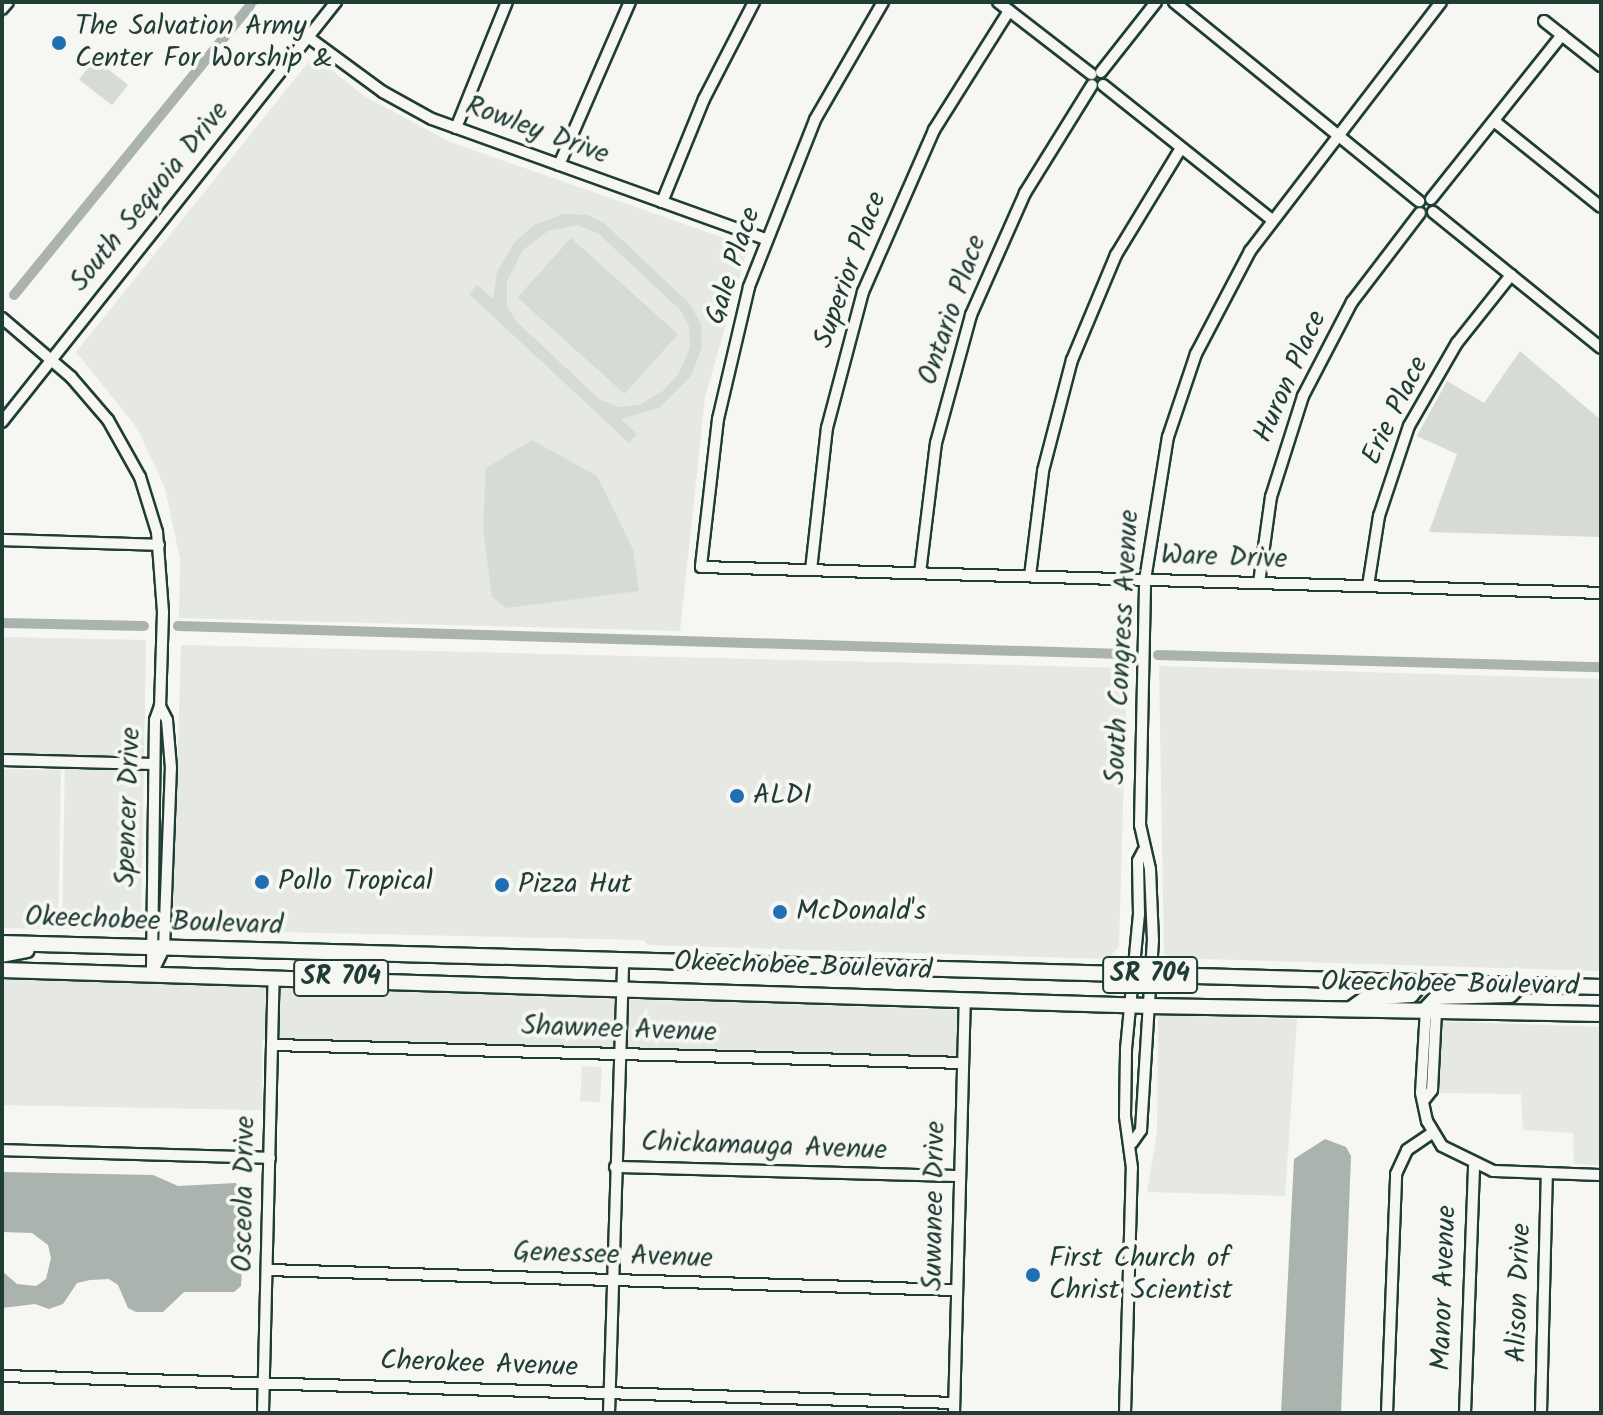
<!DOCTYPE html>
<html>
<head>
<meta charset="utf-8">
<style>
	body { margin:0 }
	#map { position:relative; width:1603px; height:1415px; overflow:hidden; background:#f6f6f2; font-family:Kalam,sans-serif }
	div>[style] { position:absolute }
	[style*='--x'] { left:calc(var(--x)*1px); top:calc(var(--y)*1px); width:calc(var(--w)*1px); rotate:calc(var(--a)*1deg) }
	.built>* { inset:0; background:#e6e8e4; transform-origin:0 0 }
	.green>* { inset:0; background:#d6dbd6; transform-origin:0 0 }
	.water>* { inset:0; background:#aab3ae }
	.canal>* { height:10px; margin:-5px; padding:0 5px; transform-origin:5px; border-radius:5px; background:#aab3ae }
	.roads { filter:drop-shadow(2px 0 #1f3d34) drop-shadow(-2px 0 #1f3d34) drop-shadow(0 2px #1f3d34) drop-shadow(0 -2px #1f3d34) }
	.minor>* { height:10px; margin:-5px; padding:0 5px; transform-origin:5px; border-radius:5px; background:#f6f6f2 }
	.major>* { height:14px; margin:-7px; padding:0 7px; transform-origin:7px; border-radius:7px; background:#f6f6f2 }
	.dots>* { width:22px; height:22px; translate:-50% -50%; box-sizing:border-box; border:4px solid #f6f6f2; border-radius:50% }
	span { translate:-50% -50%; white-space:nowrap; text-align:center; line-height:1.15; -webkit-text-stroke:8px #f6f6f2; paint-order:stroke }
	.shield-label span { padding:2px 6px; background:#f6f6f2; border:2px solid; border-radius:6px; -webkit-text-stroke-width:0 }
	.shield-label { font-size:26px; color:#1f3d34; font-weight:700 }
	.poi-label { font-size:28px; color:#1f3d34 }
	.left { translate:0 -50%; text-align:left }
	.street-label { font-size:28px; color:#1f3d34 }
	.frame { position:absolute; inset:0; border:4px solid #1f3d34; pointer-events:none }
</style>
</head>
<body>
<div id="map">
	<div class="built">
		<div style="clip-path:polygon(310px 60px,319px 60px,364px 96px,450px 142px,744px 245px,746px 254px,705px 397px,680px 631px,179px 618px,180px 559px,165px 488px,137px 428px,76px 352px)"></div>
		<div style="clip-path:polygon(2px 637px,146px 640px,141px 932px,62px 929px,65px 757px,2px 755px)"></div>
		<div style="clip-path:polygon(181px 645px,1127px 668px,1119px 946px,1108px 959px,648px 945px,643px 940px,183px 930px,173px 919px)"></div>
		<div style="clip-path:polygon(1159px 666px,1601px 679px,1601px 971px,1172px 958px,1164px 954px)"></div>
		<div style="left:2px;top:769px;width:59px;height:159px;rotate:1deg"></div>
		<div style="clip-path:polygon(2px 979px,959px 1010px,959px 1059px,262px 1040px,262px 1110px,2px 1105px)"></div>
		<div style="clip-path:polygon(1158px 1015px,1297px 1019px,1285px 1196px,1147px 1192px,1157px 1132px)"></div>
		<div style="clip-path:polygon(1438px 1021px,1601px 1027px,1601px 1165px,1574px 1164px,1573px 1133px,1523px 1130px,1521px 1094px,1436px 1093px)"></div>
		<div style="left:582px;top:1066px;width:20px;height:35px;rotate:3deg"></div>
	</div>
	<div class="green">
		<div style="left:95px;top:59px;width:42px;height:26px;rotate:38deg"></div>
		<div style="clip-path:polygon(evenodd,563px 214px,587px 215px,604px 223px,688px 302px,701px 323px,702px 347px,691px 376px,659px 408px,621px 419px,637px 434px,629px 443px,469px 294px,477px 285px,493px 299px,497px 272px,514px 243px,534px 225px,563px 214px,578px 225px,599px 234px,680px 310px,689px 326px,690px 348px,679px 373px,663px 391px,639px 405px,618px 407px,599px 399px,516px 321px,507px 306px,507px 281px,523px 250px,548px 231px,578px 225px)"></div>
		<div style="left:571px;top:238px;width:144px;height:80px;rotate:42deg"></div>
		<div style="clip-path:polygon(1520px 351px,1601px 420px,1601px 537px,1429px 532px,1457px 454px,1417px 436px,1447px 381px,1484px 403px)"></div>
		<div style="clip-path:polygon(532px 440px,597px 476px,633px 549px,639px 591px,506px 608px,492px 597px,483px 528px,486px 468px)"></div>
	</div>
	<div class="water">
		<div style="clip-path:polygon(1325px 1139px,1346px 1147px,1351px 1156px,1341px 1413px,1281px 1413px,1294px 1159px)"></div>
		<div style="clip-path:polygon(2px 1172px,153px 1175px,178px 1186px,236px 1183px,246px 1203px,241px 1286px,234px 1292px,184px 1292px,163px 1312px,136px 1312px,128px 1308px,118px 1285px,109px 1279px,90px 1280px,77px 1283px,63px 1304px,49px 1309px,35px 1304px,2px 1308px,2px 1271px,17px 1284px,36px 1286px,46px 1279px,51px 1258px,48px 1245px,32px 1233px,2px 1232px)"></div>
	</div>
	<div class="canal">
		<div style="--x:14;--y:295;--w:378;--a:-50.8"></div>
		<div style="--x:2;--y:623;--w:142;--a:1.2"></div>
		<div style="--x:178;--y:626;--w:945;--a:1.7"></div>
		<div style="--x:1158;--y:655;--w:443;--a:1.6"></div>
	</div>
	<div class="roads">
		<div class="minor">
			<div style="--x:883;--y:2;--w:136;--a:120"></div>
			<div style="--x:815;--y:120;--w:180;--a:111.6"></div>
			<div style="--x:749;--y:287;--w:136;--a:103.2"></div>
			<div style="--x:718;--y:419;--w:149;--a:96.6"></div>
			<div style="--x:701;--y:567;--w:900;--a:1.65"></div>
			<div style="--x:998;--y:2;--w:118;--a:37.7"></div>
			<div style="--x:1174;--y:2;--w:316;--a:39.1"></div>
			<div style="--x:2;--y:9;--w:9;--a:-49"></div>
			<div style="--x:1544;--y:21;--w:73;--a:38.3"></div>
			<div style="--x:308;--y:37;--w:93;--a:36.3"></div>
			<div style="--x:383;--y:92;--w:56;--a:28.9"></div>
			<div style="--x:432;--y:119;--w:355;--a:19.8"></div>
			<div style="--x:1101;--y:72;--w:89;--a:-51.8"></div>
			<div style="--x:1103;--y:85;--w:215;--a:38.6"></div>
			<div style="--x:1494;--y:121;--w:137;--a:38.8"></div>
			<div style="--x:456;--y:128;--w:136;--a:-68"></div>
			<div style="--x:559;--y:165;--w:178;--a:-66.5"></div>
			<div style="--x:1431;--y:199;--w:210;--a:-51.4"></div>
			<div style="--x:662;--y:202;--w:111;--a:-67.8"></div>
			<div style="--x:704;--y:99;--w:109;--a:-62.7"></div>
			<div style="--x:1433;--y:212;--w:216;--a:39"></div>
			<div style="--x:2;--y:318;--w:91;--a:40.5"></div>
			<div style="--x:71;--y:377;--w:57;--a:49.3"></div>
			<div style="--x:108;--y:420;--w:65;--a:60.7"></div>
			<div style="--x:140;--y:477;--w:58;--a:72.8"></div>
			<div style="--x:157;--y:532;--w:80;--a:85.7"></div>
			<div style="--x:163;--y:612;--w:94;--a:91.8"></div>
			<div style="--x:160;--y:706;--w:15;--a:110"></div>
			<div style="--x:155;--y:720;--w:253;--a:90.7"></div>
			<div style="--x:2;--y:422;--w:537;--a:-51.51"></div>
			<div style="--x:2;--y:540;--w:157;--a:1.8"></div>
			<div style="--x:811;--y:570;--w:143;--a:-83.6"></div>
			<div style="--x:827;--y:428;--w:141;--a:-75.2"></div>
			<div style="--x:863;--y:292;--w:177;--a:-66.3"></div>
			<div style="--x:934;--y:130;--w:141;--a:-57.8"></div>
			<div style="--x:920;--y:573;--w:131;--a:-83"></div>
			<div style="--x:936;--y:443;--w:133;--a:-74.7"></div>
			<div style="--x:971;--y:315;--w:133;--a:-66.1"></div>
			<div style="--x:1025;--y:193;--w:127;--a:-58.2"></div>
			<div style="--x:1030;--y:576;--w:106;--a:-82.9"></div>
			<div style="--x:1043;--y:471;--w:115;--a:-75.4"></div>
			<div style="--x:1072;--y:360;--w:114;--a:-67.3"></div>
			<div style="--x:1116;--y:255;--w:125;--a:-58.7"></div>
			<div style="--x:1259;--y:583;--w:87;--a:-82.1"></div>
			<div style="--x:1271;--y:497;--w:106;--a:-72.4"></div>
			<div style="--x:1303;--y:396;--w:106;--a:-62.5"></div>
			<div style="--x:1352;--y:302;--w:112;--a:-52.6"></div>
			<div style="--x:1368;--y:586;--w:71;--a:-81.1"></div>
			<div style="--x:1379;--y:516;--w:95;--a:-71.6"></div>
			<div style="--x:1409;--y:426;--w:96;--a:-60"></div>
			<div style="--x:1457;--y:343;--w:87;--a:-51.5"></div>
			<div style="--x:2;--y:760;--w:151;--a:1.5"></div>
			<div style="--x:153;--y:971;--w:25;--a:-64"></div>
			<div style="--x:164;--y:948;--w:180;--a:-87.8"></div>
			<div style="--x:171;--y:768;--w:48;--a:-94.8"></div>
			<div style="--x:167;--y:720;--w:16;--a:-117"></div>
			<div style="--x:1426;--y:1009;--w:84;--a:93.4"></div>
			<div style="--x:1421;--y:1093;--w:29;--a:78"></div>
			<div style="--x:1427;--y:1121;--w:29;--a:59"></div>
			<div style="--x:1442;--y:1146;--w:57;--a:26.1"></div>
			<div style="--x:1493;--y:1171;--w:108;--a:2.1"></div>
			<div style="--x:273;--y:1045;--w:690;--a:1.49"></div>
			<div style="--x:1425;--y:1099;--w:11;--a:-52"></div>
			<div style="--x:1432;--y:1090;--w:80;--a:-87.1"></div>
			<div style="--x:1132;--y:1143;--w:16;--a:-55"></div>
			<div style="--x:1141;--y:1130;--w:189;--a:-86.4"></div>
			<div style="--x:1153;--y:941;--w:72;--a:-92.4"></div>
			<div style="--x:1150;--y:869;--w:45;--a:-102.8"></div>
			<div style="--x:1140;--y:825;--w:245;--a:-88.8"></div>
			<div style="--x:1145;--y:580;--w:145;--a:-80.9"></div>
			<div style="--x:1168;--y:437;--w:88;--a:-71.4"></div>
			<div style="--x:1196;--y:354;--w:116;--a:-62.3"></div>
			<div style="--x:1250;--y:251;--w:314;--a:-52.5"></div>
			<div style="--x:2;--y:1150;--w:268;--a:1.7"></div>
			<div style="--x:615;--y:1167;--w:345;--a:1.5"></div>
			<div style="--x:267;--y:1270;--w:690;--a:1.66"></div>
			<div style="--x:2;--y:1376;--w:952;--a:1.62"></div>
			<div style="--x:263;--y:1413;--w:436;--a:-88.6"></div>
			<div style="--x:609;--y:1413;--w:454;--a:-88.2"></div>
			<div style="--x:954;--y:1413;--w:414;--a:-88.5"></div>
			<div style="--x:1125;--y:1413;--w:245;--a:-88.4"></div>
			<div style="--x:1132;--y:1168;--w:52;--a:-97.7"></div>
			<div style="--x:1125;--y:1116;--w:67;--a:-89.1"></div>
			<div style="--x:1126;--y:1049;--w:136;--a:-84.5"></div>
			<div style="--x:1139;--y:914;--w:53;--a:-91.1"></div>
			<div style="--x:1138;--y:861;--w:11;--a:-63"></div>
			<div style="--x:1387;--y:1413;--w:239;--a:-87.8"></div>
			<div style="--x:1396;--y:1174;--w:26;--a:-65"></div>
			<div style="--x:1407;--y:1150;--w:30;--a:-34"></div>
			<div style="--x:1465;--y:1413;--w:248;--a:-87.9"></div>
			<div style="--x:1541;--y:1413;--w:239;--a:-88.6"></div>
		</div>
		<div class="major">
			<div style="--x:2;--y:943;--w:1600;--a:1.58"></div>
			<div style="--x:2;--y:955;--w:25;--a:-11"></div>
			<div style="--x:2;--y:970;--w:1148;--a:1.8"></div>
			<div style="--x:1149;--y:1006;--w:452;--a:1"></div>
			<div style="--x:1351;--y:1009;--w:19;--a:-36"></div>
			<div style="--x:1366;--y:998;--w:45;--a:-3.8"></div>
			<div style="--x:1411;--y:995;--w:17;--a:-50"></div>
			<div style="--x:1426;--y:1009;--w:16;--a:-47"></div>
			<div style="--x:1437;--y:997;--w:73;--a:-1.6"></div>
			<div style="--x:1510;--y:995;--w:14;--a:-45"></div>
		</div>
	</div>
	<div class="dots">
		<div style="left:59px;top:43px;background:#1f6fb2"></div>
		<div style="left:737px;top:796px;background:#1f6fb2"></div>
		<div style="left:262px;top:882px;background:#1f6fb2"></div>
		<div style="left:502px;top:885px;background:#1f6fb2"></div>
		<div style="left:780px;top:912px;background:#1f6fb2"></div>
		<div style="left:1033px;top:1275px;background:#1f6fb2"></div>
	</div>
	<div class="shield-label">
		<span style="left:1150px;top:975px">SR 704</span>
		<span style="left:341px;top:978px">SR 704</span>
	</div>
	<div class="poi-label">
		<span class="left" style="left:75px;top:43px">The Salvation Army<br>Center For Worship &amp;</span>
		<span class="left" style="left:753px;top:796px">ALDI</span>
		<span class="left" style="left:278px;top:882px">Pollo Tropical</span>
		<span class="left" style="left:518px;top:885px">Pizza Hut</span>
		<span class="left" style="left:796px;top:912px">McDonald's</span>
		<span class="left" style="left:1049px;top:1275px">First Church of<br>Christ Scientist</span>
	</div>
	<div class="street-label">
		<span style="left:537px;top:131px;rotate:20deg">Rowley Drive</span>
		<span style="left:150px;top:197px;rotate:-51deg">South Sequoia Drive</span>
		<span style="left:734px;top:266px;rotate:-72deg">Gale Place</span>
		<span style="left:851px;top:270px;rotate:-70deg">Superior Place</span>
		<span style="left:953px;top:310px;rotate:-71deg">Ontario Place</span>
		<span style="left:1291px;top:377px;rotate:-66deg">Huron Place</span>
		<span style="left:1396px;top:411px;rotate:-64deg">Erie Place</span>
		<span style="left:1224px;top:558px;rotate:2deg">Ware Drive</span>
		<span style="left:1123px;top:647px;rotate:-87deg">South Congress Avenue</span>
		<span style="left:129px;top:807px;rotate:-88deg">Spencer Drive</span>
		<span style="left:154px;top:922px;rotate:2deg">Okeechobee Boulevard</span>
		<span style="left:803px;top:967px;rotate:2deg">Okeechobee Boulevard</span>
		<span style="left:1450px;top:985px;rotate:1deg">Okeechobee Boulevard</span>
		<span style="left:619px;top:1030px;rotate:2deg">Shawnee Avenue</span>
		<span style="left:764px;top:1147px;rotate:2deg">Chickamauga Avenue</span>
		<span style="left:245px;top:1194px;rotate:-89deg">Osceola Drive</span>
		<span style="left:935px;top:1206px;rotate:-89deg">Suwanee Drive</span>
		<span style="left:613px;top:1256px;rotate:2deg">Genessee Avenue</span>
		<span style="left:1445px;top:1288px;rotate:-88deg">Manor Avenue</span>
		<span style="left:1520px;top:1293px;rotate:-88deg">Alison Drive</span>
		<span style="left:479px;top:1365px;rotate:2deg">Cherokee Avenue</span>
	</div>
	<div class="frame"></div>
</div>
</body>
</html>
